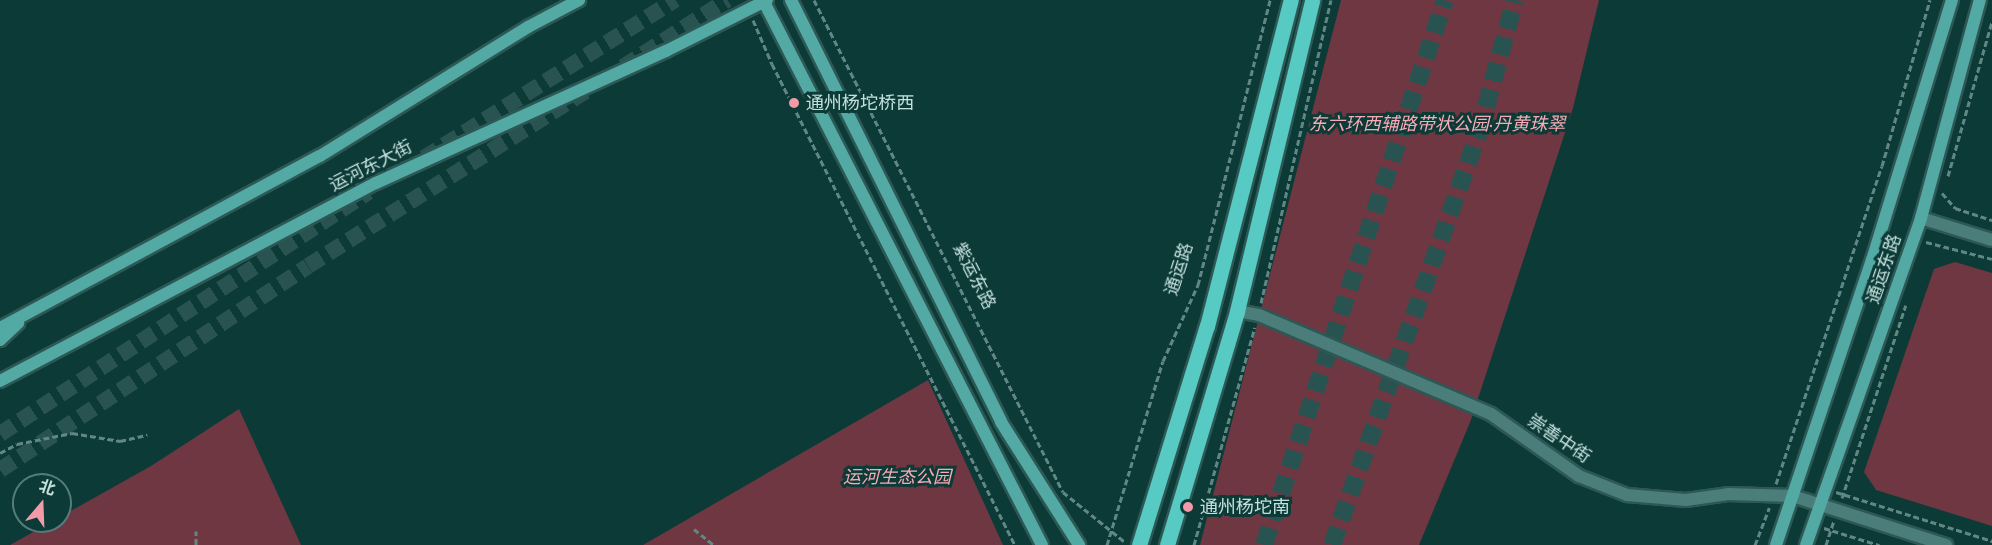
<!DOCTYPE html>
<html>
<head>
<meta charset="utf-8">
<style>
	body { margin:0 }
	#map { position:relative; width:1992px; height:545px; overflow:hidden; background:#0c3a37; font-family:"Crimson Pro","Noto Sans SC",serif }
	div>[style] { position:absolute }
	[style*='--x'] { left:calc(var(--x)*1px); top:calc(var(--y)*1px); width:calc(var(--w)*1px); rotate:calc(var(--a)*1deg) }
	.green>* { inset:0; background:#6e3741 }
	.trunk-tunnel>* { height:16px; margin-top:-8px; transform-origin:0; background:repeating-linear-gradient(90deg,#285350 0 16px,transparent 0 24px) }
	.motorway-tunnel>* { height:18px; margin-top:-9px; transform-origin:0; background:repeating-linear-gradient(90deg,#285350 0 18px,transparent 0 27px) }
	.path>* { height:3px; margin-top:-1.5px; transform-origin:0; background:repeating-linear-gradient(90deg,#618784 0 6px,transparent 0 9px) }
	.roads { filter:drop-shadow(2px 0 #2d5855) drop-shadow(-2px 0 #2d5855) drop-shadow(0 2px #2d5855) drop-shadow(0 -2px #2d5855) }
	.tertiary>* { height:12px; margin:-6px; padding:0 6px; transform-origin:6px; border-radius:6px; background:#4b7e7a }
	.secondary>* { height:12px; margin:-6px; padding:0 6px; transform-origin:6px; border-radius:6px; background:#53a9a3 }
	.primary>* { height:15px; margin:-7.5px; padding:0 7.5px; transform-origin:7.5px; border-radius:7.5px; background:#56cac3 }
	.dots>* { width:16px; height:16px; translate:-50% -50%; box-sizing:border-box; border:3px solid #0c3a37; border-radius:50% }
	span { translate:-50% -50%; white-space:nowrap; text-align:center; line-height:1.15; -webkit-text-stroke:6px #0c3a37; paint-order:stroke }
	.poi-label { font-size:18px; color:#c4e0dd }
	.left { translate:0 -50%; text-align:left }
	.park-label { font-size:18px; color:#f8abb6; font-style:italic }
	.street-label { font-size:18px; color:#c4e0dd }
	.north { position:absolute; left:12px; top:473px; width:60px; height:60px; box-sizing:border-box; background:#0c3a37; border:2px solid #567c79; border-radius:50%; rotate:19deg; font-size:16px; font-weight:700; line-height:24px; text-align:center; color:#c4e0dd }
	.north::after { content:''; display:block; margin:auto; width:21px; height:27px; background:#f39aa8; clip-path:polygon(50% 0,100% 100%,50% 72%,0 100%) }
</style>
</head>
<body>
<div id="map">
	<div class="green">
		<div style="clip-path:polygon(1341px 0,1599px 0,1573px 108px,1471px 420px,1419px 545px,1200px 545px)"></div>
		<div style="clip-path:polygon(1955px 262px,1992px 273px,1992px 526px,1876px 490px,1864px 472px,1934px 269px)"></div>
		<div style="clip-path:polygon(928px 380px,1003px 545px,643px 545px)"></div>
		<div style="clip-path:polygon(239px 409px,301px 545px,10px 545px,53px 521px,60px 521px,60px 517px,151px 466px)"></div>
	</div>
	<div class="trunk-tunnel">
		<div style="--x:623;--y:67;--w:124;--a:-32.8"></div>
		<div style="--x:424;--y:158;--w:297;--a:-32.2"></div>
		<div style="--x:0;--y:434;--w:441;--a:-33.3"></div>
		<div style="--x:0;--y:470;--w:369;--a:-33.5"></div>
		<div style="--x:308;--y:266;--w:328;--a:-32.2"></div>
	</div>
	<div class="motorway-tunnel">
		<div style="--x:1264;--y:545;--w:574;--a:-71.63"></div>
		<div style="--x:1332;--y:545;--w:437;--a:-70.4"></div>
		<div style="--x:1479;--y:133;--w:138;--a:-74.9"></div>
	</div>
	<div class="path">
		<div style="--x:814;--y:0;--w:551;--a:63.16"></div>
		<div style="--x:1063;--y:492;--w:80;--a:38.9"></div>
		<div style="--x:753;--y:20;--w:48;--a:66.6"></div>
		<div style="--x:772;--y:64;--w:539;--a:63.2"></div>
		<div style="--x:1948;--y:176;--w:160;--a:-74.1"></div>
		<div style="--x:1942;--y:193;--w:20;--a:49"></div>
		<div style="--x:1955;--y:208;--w:39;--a:18"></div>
		<div style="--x:1926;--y:242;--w:68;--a:14.4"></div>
		<div style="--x:1261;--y:303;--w:311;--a:-77"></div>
		<div style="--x:0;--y:453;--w:19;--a:-28"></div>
		<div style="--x:17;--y:444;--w:56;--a:-11.3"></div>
		<div style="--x:72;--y:433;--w:49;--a:9.5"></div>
		<div style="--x:120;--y:441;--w:28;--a:-13"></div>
		<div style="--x:1776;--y:484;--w:335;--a:-71.6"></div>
		<div style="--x:1882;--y:166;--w:173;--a:-73.9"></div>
		<div style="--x:1836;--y:492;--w:164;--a:17.4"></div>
		<div style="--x:1842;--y:498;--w:203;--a:-71.7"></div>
		<div style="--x:1824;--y:528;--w:58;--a:17.2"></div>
		<div style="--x:694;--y:529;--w:26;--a:39"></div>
		<div style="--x:196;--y:545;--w:14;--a:-90"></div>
		<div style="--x:1107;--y:545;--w:192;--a:-73.1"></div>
		<div style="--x:1163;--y:361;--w:84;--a:-65.3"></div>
		<div style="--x:1198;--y:285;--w:294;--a:-75.8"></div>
		<div style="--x:1194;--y:545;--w:226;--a:-74.4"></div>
		<div style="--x:1755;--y:545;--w:40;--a:-69"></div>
		<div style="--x:1826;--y:545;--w:25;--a:-72"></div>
	</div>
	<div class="roads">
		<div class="tertiary">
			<div style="--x:1921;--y:218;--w:74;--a:17.2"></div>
			<div style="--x:1237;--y:311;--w:22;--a:10"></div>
			<div style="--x:1259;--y:315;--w:252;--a:23.1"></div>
			<div style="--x:1491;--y:414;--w:108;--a:35.2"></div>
			<div style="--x:1579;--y:476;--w:52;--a:21.6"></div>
			<div style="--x:1627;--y:495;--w:59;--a:4.8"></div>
			<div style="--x:1686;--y:500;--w:42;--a:-8.1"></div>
			<div style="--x:1728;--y:494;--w:65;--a:1.8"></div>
			<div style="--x:1793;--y:496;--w:161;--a:17.8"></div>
		</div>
		<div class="secondary">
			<div style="--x:763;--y:0;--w:612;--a:62.89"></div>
			<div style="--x:791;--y:0;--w:471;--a:63.5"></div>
			<div style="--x:1001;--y:422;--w:146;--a:57.6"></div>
			<div style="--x:0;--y:328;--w:363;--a:-28.3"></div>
			<div style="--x:320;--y:156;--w:245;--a:-31.8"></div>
			<div style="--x:528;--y:27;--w:58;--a:-27.9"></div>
			<div style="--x:0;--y:340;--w:25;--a:-43"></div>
			<div style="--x:0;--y:381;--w:425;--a:-27.8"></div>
			<div style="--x:376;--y:183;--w:319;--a:-24.5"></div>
			<div style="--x:666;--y:51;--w:113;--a:-26.8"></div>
			<div style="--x:1776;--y:545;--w:301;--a:-71.4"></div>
			<div style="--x:1872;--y:260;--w:272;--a:-72.9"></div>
			<div style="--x:1806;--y:545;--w:347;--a:-70.6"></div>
			<div style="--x:1921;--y:218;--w:226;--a:-74.9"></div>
		</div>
		<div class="primary">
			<div style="--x:1139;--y:545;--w:229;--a:-72.8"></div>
			<div style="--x:1207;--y:326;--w:337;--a:-75.6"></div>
			<div style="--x:1167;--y:545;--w:244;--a:-73.3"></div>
			<div style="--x:1237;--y:311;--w:320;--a:-76.4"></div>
		</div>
	</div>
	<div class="dots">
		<div style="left:794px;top:103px;background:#f39aa8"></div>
		<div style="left:1188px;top:507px;background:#f39aa8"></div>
	</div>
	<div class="poi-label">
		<span class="left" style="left:806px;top:103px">通州杨坨桥西</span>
		<span class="left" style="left:1200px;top:507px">通州杨坨南</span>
	</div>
	<div class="park-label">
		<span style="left:1437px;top:124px">东六环西辅路带状公园·丹黄珠翠</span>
		<span style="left:897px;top:477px">运河生态公园</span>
	</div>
	<div class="street-label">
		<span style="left:371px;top:166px;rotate:-27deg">运河东大街</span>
		<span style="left:1179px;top:269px;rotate:-72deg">通运路</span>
		<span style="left:1884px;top:269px;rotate:-71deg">通运东路</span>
		<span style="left:974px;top:276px;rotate:63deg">紫运东路</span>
		<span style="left:1559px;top:439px;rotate:34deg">崇善中街</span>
	</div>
	<div class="north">北</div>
</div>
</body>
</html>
